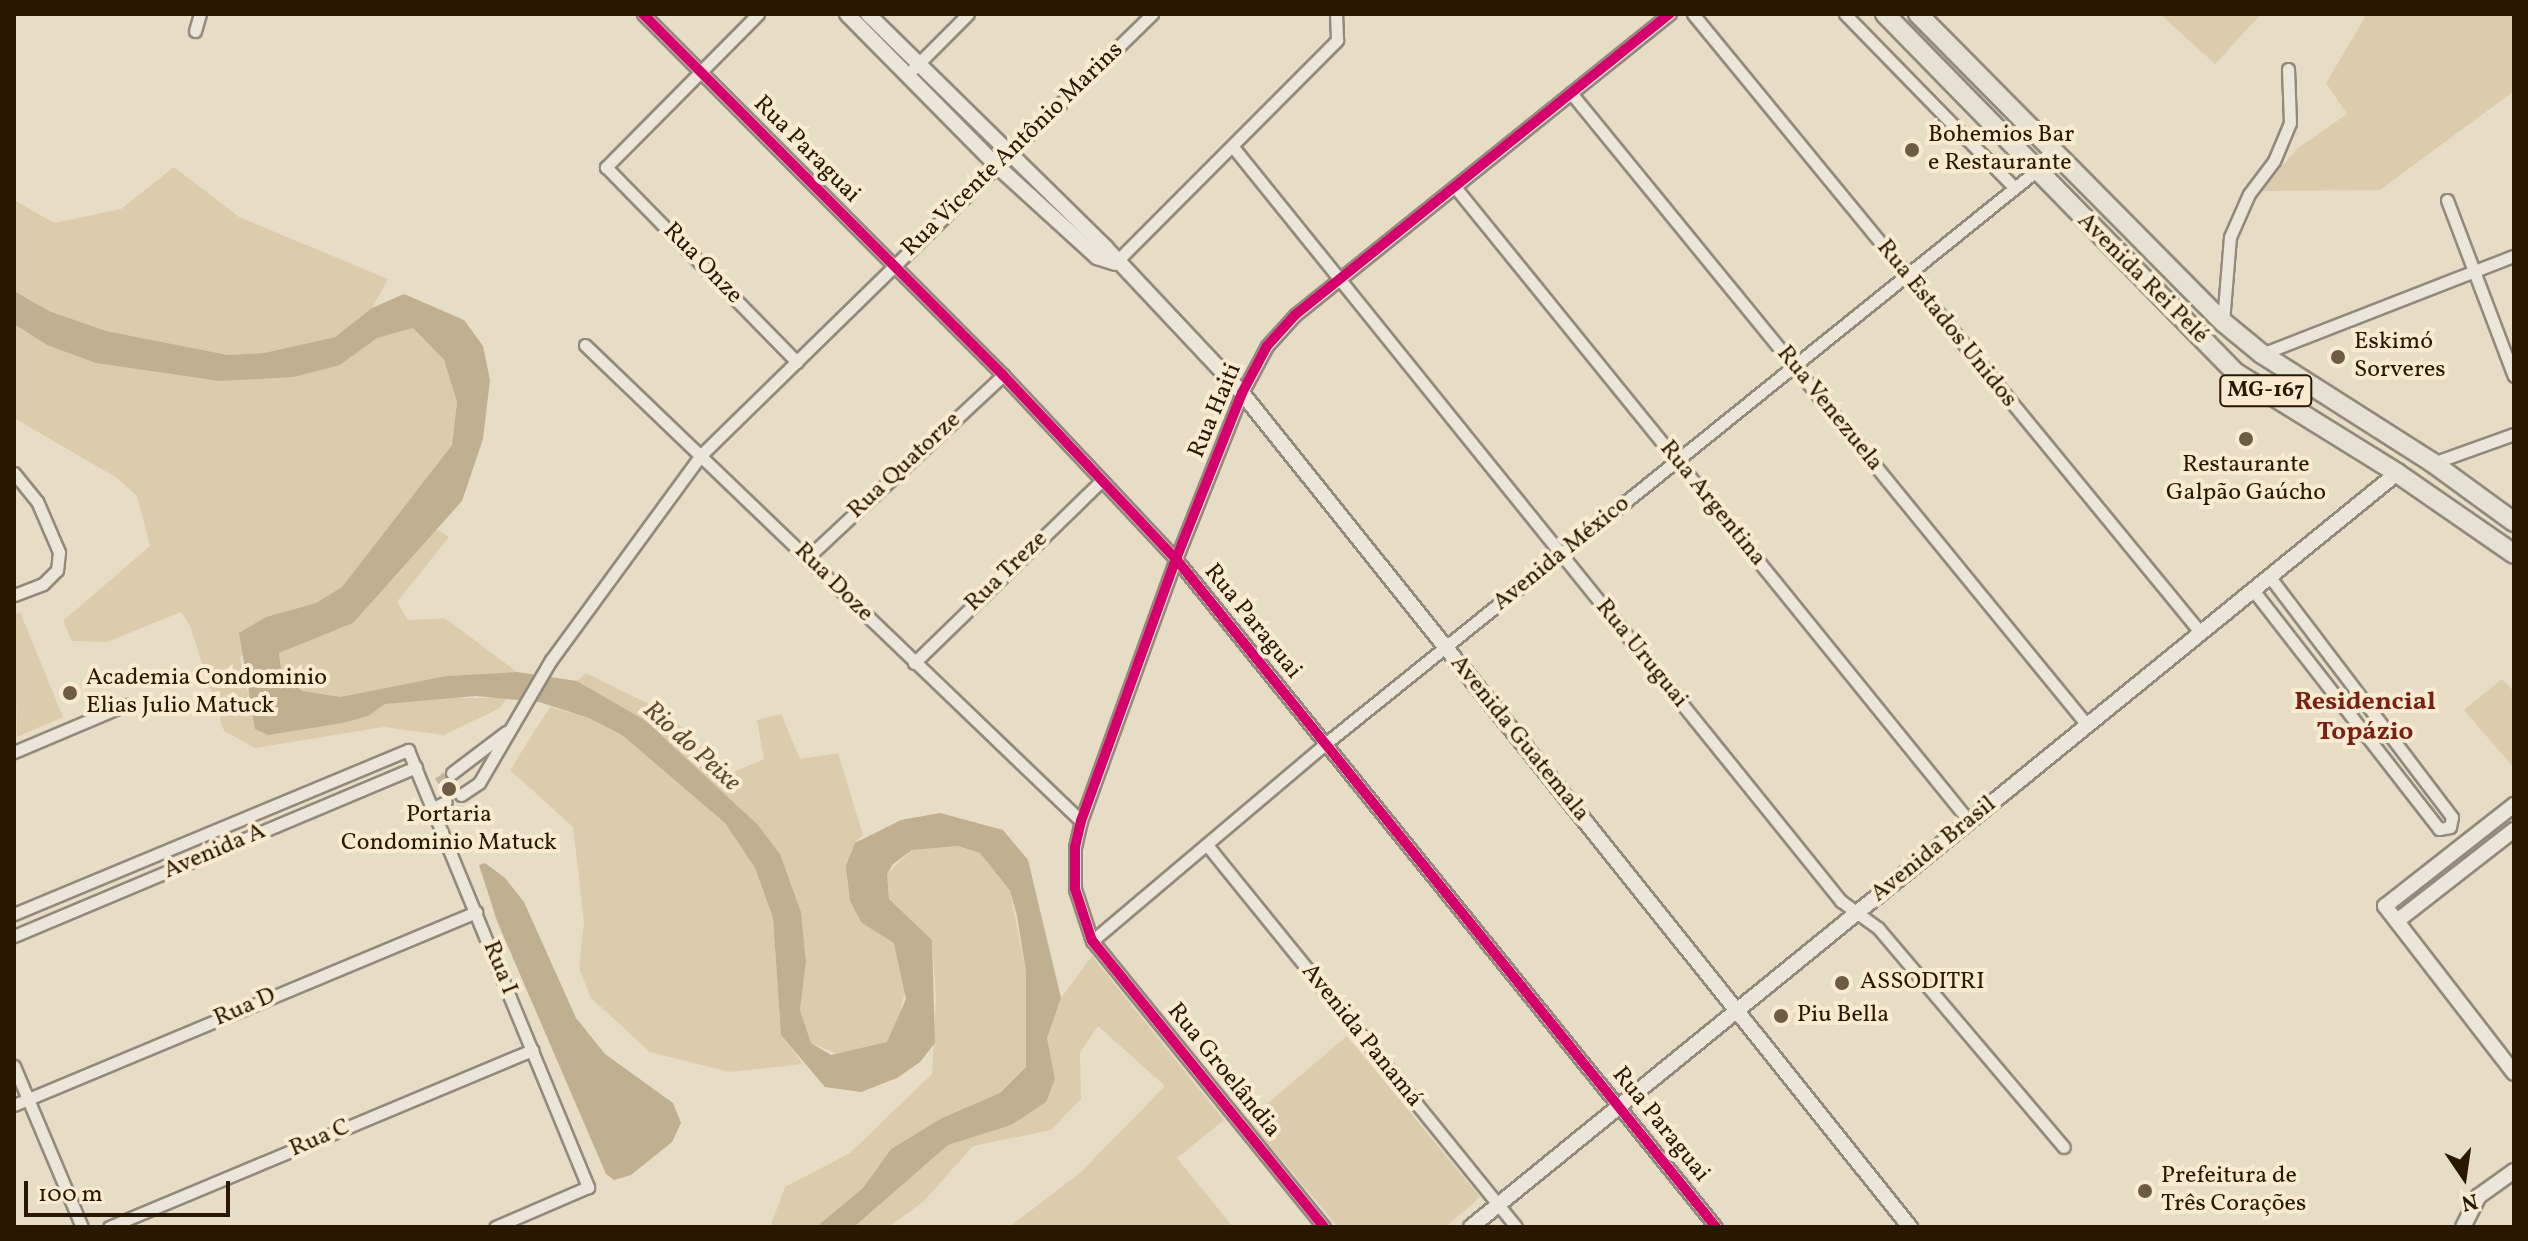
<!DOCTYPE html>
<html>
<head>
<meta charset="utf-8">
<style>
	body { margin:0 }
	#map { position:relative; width:2528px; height:1241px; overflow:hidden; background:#e7dcc6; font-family:Vollkorn,serif }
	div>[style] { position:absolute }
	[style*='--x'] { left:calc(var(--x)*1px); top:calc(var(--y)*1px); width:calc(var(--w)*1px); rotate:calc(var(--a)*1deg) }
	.green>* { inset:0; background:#dbccae }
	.water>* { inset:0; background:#c0af91 }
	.minor-tunnel>* { height:11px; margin-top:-5.5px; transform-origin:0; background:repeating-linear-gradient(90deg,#c1b59e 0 11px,transparent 0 16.5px) }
	.roads { filter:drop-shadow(2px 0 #928a7b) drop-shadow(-2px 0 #928a7b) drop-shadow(0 2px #928a7b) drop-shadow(0 -2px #928a7b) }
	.minor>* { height:11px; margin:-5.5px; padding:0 5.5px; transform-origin:5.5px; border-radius:5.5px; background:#ebe5da }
	.tertiary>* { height:14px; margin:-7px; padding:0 7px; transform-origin:7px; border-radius:7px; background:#ebe5da }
	.primary>* { height:18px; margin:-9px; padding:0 9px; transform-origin:9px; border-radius:9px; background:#e7e1d4 }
	.cycleway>* { height:10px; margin:-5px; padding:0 5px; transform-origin:5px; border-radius:5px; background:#d6006c }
	.dots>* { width:22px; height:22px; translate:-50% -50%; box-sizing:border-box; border:4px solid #f8ebd2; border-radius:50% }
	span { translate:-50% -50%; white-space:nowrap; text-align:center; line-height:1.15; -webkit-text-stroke:8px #f8ebd2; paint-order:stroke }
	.shield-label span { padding:2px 6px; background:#f8ebd2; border:2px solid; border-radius:6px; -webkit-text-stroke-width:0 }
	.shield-label { font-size:22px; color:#2a1700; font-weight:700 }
	.poi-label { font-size:24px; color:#2a1700 }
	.left { translate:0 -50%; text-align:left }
	.street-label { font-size:24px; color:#2a1700 }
	.neighbourhood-label { font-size:26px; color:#7a1f14; font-weight:700 }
	.water-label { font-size:26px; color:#5f4c31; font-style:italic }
	.frame { position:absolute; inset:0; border:16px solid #2a1700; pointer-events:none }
	.north { position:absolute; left:2424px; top:1137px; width:80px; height:80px; -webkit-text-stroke:6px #f8ebd2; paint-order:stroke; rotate:167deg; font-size:22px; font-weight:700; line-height:32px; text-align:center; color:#2a1700 }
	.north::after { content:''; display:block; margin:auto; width:28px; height:36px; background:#2a1700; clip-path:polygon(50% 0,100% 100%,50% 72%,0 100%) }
	.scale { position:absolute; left:24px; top:1181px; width:206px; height:36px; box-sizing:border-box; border:4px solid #2a1700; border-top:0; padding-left:10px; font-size:24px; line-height:28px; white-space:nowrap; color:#2a1700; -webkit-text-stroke:6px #f8ebd2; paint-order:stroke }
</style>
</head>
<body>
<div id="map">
	<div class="green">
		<div style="clip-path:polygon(2160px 14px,2261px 14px,2215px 64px)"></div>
		<div style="clip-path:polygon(2360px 14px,2514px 14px,2514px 91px,2380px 190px,2260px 191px,2298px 148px,2347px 114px,2326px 83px,2365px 17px)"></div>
		<div style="clip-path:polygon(174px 167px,239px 217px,388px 279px,372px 308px,335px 337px,264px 353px,228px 355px,106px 331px,49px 311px,14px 291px,14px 200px,54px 223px,121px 209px)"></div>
		<div style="clip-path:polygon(14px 324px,47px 345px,340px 365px,377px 338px,413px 328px,444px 360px,457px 402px,452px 445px,342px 587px,316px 603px,266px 617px,240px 658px,248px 693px,310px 726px,368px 716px,385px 704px,431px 698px,507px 698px,500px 708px,444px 735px,384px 727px,255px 748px,224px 731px,190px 626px,181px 612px,107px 642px,72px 641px,63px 621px,150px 546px,137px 496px,117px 478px,14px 418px)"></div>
		<div style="clip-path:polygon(435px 528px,449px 537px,397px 602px,408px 620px,445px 618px,517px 672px,446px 676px,340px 697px,303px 691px,282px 676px,279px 653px,353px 623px)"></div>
		<div style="clip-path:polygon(20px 612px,63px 717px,17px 737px,14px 614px)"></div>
		<div style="clip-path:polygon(586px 673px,669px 714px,727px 775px,764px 759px,757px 720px,781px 714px,800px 759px,838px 753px,863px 835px,855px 843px,862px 923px,894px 942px,906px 988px,895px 1033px,887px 1042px,843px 1056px,811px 1043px,800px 1010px,806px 962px,801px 912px,780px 854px,758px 825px,646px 721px,577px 681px)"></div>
		<div style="clip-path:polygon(2502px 679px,2514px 692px,2514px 768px,2464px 710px)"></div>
		<div style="clip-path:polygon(550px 707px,589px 718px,622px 735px,725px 823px,755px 868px,773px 918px,781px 1035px,803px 1064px,730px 1072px,650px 1052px,591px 998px,579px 968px,584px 922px,573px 827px,510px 770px)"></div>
		<div style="clip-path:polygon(958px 846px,980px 853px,1010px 892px,1026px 972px,1026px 1067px,1000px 1093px,942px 1118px,891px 1149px,863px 1188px,816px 1227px,770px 1227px,785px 1187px,850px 1153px,932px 1074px,936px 1000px,932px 940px,889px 899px,887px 874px,912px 850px)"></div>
		<div style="clip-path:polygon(1092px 956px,1224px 1120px,1177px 1158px,1233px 1227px,1009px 1227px,1080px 1173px,1165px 1086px,1098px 1026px,1080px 1053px,1081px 1099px,1051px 1130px,973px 1146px,924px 1201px,889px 1227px,854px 1227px,948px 1145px,1011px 1125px,1055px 1079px,1047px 1038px,1061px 998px)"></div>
		<div style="clip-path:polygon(1347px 1036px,1480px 1197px,1445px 1227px,1338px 1227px,1248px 1120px)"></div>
	</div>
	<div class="water">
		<div style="clip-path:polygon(14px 291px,49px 311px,106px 331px,228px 355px,264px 353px,335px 337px,372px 308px,404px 294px,464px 320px,483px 346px,490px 380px,483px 439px,462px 501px,353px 623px,279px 653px,282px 676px,303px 691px,340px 697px,446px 676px,517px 672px,577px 681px,646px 721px,758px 825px,780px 854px,801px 912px,806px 962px,800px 1010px,811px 1043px,831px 1055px,887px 1042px,906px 999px,894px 943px,862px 923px,850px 901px,846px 866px,855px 843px,901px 820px,940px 813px,1003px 830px,1028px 860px,1061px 998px,1047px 1038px,1055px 1079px,1046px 1102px,1011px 1125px,948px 1145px,854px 1227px,816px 1227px,863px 1188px,891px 1149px,942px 1118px,1000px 1093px,1026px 1067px,1026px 972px,1017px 916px,1010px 891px,980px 853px,958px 846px,912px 850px,893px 864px,887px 874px,889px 899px,932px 940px,935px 1043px,920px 1062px,897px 1078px,861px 1092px,825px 1087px,781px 1035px,773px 918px,755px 868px,725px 823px,622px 735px,589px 718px,539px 702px,476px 696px,385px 704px,368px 716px,342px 723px,268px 735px,255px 729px,239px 633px,266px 617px,316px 603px,342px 587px,452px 445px,457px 402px,444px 360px,413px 328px,377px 338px,340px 365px,293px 377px,220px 381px,96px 363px,47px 345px,14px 324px)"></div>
		<div style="clip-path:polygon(485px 863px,505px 878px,524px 902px,576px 1018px,605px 1054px,673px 1103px,681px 1123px,672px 1142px,631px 1175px,614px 1180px,606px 1174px,497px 921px,479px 865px)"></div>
	</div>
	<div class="minor-tunnel">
		<div style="--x:438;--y:783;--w:17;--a:-36"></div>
	</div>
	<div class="roads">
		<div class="minor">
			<div style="--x:643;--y:14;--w:510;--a:45.08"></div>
			<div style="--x:1003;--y:375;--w:253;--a:46.8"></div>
			<div style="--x:1176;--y:559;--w:859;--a:51.05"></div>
			<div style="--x:758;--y:14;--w:216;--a:134.8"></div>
			<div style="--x:606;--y:167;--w:273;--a:45.6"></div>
			<div style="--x:1693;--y:14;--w:801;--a:50.63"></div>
			<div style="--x:1845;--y:14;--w:243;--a:45.7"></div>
			<div style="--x:195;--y:31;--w:18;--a:-74"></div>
			<div style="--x:907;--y:75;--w:86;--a:-45"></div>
			<div style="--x:1571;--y:93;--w:816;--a:50.77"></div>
			<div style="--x:1233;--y:147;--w:969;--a:51.12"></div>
			<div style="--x:1841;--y:901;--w:46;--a:36.1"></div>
			<div style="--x:1878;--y:928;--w:287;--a:49.7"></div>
			<div style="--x:1455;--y:187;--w:816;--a:50.97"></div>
			<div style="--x:2447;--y:200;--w:188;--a:69.2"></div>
			<div style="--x:1115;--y:263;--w:315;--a:-45.1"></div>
			<div style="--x:1337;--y:40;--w:26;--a:-92"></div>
			<div style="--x:2223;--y:322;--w:85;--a:-85.3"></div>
			<div style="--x:2230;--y:237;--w:47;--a:-66.2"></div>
			<div style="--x:2249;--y:194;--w:41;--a:-52.9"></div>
			<div style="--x:2274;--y:161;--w:41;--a:-67.2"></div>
			<div style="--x:2290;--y:123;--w:54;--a:-92.1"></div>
			<div style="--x:585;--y:345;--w:687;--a:43.82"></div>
			<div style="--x:2262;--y:354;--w:270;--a:-21.3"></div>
			<div style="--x:2433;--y:463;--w:86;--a:-19.7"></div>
			<div style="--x:14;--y:473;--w:36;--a:51"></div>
			<div style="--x:37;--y:501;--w:56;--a:66.7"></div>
			<div style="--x:59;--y:552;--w:18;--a:96"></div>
			<div style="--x:57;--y:570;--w:20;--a:135"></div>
			<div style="--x:43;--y:584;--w:31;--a:159"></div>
			<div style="--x:808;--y:557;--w:267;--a:-43"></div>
			<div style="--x:2253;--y:590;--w:303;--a:52.1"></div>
			<div style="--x:2439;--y:829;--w:11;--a:-10"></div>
			<div style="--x:2450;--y:827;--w:10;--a:-79"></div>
			<div style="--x:2452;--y:817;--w:301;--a:-127.2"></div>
			<div style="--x:914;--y:663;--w:260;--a:-44.2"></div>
			<div style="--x:14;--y:752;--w:121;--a:-22.9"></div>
			<div style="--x:452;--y:773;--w:68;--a:-37.2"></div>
			<div style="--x:461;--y:795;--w:22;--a:-34"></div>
			<div style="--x:479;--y:783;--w:143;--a:-59.7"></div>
			<div style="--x:551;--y:660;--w:254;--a:-53.8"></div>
			<div style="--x:701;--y:455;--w:631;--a:-44.36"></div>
			<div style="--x:433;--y:808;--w:14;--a:-25"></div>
			<div style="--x:1207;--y:845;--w:491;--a:51"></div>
			<div style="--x:14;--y:914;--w:427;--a:-22.6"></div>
			<div style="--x:408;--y:750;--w:473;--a:67.6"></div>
			<div style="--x:588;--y:1187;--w:101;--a:156.7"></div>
			<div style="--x:14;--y:936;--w:436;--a:-22.8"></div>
			<div style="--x:1092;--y:941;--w:305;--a:-40.2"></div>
			<div style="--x:1325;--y:744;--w:913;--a:-38.87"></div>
			<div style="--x:14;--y:1066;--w:175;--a:67.1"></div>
			<div style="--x:14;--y:1105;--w:501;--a:-22.67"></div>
			<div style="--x:109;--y:1227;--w:459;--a:-22.7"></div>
			<div style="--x:1324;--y:1227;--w:368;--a:-129"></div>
			<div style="--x:1092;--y:941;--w:55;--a:-108.1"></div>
			<div style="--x:1075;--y:889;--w:42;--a:-90"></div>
			<div style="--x:1075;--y:847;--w:27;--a:-77"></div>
			<div style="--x:1081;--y:821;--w:279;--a:-70.1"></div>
			<div style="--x:1176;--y:559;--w:179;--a:-68.3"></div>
			<div style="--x:1242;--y:393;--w:53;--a:-62"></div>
			<div style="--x:1267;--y:346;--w:42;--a:-47.9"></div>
			<div style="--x:1295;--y:315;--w:481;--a:-38.8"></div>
		</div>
		<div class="tertiary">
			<div style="--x:847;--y:14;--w:212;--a:45.4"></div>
			<div style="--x:996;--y:165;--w:137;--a:42.3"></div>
			<div style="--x:1097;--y:257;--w:19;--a:18"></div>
			<div style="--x:868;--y:14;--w:334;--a:44.5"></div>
			<div style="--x:1106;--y:248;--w:199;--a:46.8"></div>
			<div style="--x:1242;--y:393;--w:1069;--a:51.31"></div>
			<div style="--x:2514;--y:805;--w:164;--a:141.9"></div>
			<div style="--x:2385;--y:906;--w:211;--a:52.3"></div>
			<div style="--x:2397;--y:921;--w:148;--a:-37.9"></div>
			<div style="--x:1471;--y:1227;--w:1194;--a:-39.15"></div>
			<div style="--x:2463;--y:1227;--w:35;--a:-63"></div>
			<div style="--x:2479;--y:1196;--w:43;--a:-35.5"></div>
		</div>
		<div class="primary">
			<div style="--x:1885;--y:14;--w:502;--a:45.65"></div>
			<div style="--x:2236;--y:373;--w:190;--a:31.8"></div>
			<div style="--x:2397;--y:473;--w:142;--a:34.7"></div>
			<div style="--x:1918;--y:14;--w:433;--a:45.3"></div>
			<div style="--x:2223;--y:322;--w:50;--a:39.4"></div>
			<div style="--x:2262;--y:354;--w:203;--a:32.5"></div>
			<div style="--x:2433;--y:463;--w:100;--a:36.1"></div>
		</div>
	</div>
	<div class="cycleway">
		<div style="--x:643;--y:14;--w:510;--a:45.08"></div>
		<div style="--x:1003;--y:375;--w:253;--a:46.8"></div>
		<div style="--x:1176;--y:559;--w:859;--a:51.05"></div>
		<div style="--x:1324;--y:1227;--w:368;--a:-129"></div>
		<div style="--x:1092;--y:941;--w:55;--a:-108.1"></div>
		<div style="--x:1075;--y:889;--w:42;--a:-90"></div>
		<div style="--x:1075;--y:847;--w:27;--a:-77"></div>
		<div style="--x:1081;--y:821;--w:279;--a:-70.1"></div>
		<div style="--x:1176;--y:559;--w:179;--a:-68.3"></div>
		<div style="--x:1242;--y:393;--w:53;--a:-62"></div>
		<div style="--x:1267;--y:346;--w:42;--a:-47.9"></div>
		<div style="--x:1295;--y:315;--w:481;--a:-38.8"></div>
	</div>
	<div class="dots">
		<div style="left:1912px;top:150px;background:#6c5c45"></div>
		<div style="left:2338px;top:357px;background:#6c5c45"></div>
		<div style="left:2246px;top:439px;background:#6c5c45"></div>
		<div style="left:70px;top:693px;background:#6c5c45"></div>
		<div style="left:449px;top:789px;background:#6c5c45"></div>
		<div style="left:1842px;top:983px;background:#6c5c45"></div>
		<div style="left:1781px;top:1016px;background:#6c5c45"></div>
		<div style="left:2145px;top:1191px;background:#6c5c45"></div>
	</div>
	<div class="shield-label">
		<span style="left:2266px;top:391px">MG-167</span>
	</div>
	<div class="poi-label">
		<span class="left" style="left:1928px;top:150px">Bohemios Bar<br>e Restaurante</span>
		<span class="left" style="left:2354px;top:357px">Eskimó<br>Sorveres</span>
		<span style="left:2246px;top:480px">Restaurante<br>Galpão Gaúcho</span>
		<span class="left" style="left:86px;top:693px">Academia Condominio<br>Elias Julio Matuck</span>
		<span style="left:449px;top:830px">Portaria<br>Condominio Matuck</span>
		<span class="left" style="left:1860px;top:983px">ASSODITRI</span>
		<span class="left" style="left:1797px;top:1016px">Piu Bella</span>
		<span class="left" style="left:2161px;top:1191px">Prefeitura de<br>Três Corações</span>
	</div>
	<div class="street-label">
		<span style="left:806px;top:150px;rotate:45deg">Rua Paraguai</span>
		<span style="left:1013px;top:150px;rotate:-44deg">Rua Vicente Antônio Marins</span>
		<span style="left:702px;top:264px;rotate:46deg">Rua Onze</span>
		<span style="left:2142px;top:279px;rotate:45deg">Avenida Rei Pelé</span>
		<span style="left:1946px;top:324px;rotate:51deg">Rua Estados Unidos</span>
		<span style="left:1829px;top:409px;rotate:51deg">Rua Venezuela</span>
		<span style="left:1216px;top:411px;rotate:-67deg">Rua Haiti</span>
		<span style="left:905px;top:466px;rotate:-43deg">Rua Quatorze</span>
		<span style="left:1712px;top:504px;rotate:51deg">Rua Argentina</span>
		<span style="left:1562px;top:554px;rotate:-39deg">Avenida México</span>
		<span style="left:1007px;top:572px;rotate:-44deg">Rua Treze</span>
		<span style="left:833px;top:583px;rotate:45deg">Rua Doze</span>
		<span style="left:1252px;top:622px;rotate:51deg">Rua Paraguai</span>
		<span style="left:1641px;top:654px;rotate:51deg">Rua Uruguai</span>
		<span style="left:1519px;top:739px;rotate:51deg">Avenida Guatemala</span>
		<span style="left:1934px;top:850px;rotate:-39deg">Avenida Brasil</span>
		<span style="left:215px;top:852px;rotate:-23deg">Avenida A</span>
		<span style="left:499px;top:968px;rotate:68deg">Rua I</span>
		<span style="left:245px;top:1008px;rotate:-23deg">Rua D</span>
		<span style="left:1361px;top:1036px;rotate:51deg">Avenida Panamá</span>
		<span style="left:1223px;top:1071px;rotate:51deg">Rua Groelândia</span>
		<span style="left:1660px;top:1125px;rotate:51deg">Rua Paraguai</span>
		<span style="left:320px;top:1139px;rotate:-23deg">Rua C</span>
	</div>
	<div class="neighbourhood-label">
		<span style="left:2365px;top:718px">Residencial<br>Topázio</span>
	</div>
	<div class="water-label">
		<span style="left:691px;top:747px;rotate:42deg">Rio do Peixe</span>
	</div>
	<div class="frame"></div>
	<div class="north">N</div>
	<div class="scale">100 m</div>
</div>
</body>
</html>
